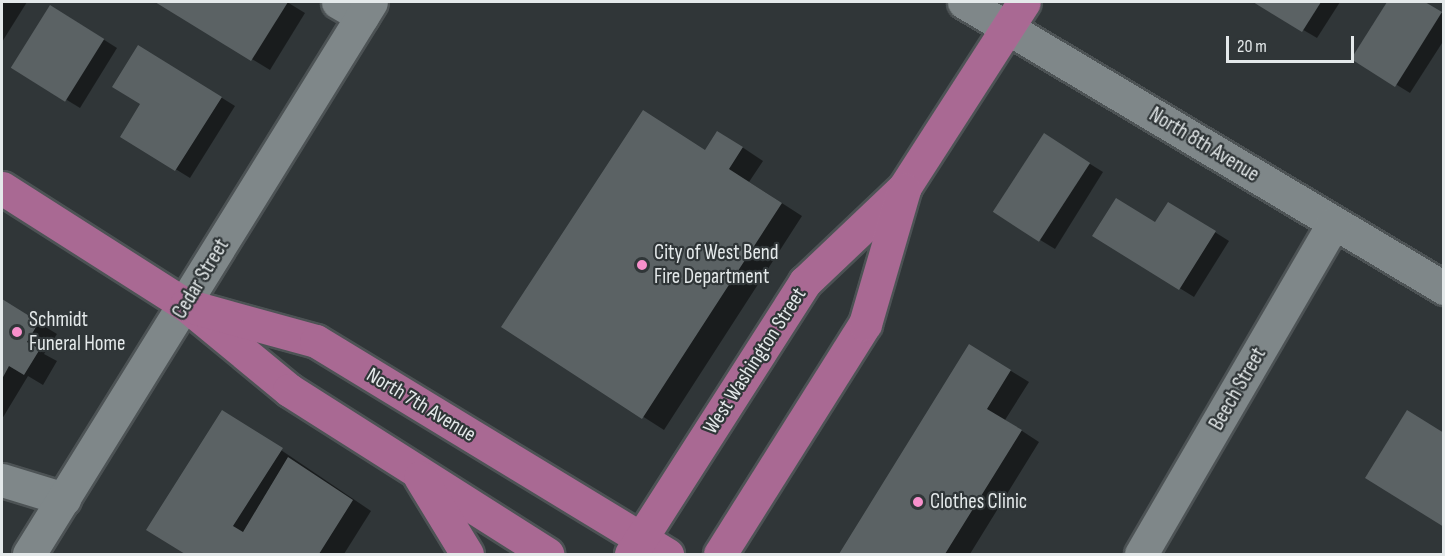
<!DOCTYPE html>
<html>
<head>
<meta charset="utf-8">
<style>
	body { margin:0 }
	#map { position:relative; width:1445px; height:556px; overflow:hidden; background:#303638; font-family:"Sofia Sans Condensed",sans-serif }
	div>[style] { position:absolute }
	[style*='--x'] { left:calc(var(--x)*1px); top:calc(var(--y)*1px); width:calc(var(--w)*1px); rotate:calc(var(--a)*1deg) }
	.shadow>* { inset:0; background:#0007 }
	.building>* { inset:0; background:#5b6264; transform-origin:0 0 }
	.roads { filter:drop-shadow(2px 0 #4d5355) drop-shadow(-2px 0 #4d5355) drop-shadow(0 2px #4d5355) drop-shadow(0 -2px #4d5355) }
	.minor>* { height:33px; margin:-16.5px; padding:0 16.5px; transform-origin:16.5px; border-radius:16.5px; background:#7f8789 }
	.major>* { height:33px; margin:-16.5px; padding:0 16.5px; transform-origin:16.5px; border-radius:16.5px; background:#a96993 }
	.dots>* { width:16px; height:16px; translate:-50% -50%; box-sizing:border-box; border:3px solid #303638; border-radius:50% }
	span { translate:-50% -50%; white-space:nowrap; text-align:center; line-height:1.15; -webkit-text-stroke:4.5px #303638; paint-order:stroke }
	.street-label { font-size:21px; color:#e4e9ea }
	.poi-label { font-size:21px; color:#e4e9ea }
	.left { translate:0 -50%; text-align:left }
	.frame { position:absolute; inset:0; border:3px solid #e4e9ea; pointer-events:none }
	.scale { position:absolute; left:1226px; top:36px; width:128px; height:27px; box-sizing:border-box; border:3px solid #e4e9ea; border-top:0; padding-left:8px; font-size:18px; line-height:21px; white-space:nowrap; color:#e4e9ea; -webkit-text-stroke:4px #303638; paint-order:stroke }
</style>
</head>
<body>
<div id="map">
	<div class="shadow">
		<div style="clip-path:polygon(2px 2px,27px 2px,2px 42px)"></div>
		<div style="clip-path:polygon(158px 2px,287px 2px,305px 13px,270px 70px)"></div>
		<div style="clip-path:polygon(1256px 2px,1340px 2px,1317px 38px)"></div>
		<div style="clip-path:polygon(1389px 2px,1423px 2px,1444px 14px,1444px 40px,1410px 93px,1353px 58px)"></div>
		<div style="clip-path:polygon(65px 15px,117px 48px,80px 108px,13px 67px)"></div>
		<div style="clip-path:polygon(153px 55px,235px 106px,190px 178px,122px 136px,142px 104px)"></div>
		<div style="clip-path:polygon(1058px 144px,1103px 172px,1055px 249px,996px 213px)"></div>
		<div style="clip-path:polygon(739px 145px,763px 161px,749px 182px,802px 216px,664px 430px,503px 327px,706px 151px)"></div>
		<div style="clip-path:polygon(1183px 212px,1229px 241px,1194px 297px,1094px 235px,1156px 224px)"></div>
		<div style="clip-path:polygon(2px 300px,57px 334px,44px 354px,57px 361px,43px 385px,28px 376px,2px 419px)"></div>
		<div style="clip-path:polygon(970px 346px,1029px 382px,1005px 420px,1039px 442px,970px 554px,841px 554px)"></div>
		<div style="clip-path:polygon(241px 423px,371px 511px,344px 554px,188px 554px,148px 529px)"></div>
	</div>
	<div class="building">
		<div style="clip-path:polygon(155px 2px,288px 2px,251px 61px)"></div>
		<div style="clip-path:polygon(1253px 2px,1321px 2px,1302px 32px)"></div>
		<div style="clip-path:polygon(1387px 2px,1425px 2px,1442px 12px,1395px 87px,1351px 59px)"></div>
		<div style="left:50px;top:5px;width:64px;height:74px;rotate:32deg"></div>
		<div style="clip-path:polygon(138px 45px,222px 97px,175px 171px,120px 137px,140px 104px,112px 87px)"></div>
		<div style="clip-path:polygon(643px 110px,705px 150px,717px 131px,743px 147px,729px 169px,782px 203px,642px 419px,501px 327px)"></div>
		<div style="left:1044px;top:133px;width:55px;height:94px;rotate:33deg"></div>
		<div style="clip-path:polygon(1116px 198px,1155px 222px,1168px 202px,1216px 231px,1179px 290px,1092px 236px)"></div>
		<div style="clip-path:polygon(2px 299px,39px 322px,27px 342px,40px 349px,24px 375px,9px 366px,2px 379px)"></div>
		<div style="clip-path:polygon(969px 344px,1011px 370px,987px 409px,1022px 430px,945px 554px,839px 554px)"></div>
		<div style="clip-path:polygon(222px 410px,283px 448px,233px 526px,243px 532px,288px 457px,353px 500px,319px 554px,185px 554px,146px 530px)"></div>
		<div style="clip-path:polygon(1407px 410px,1444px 433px,1444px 527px,1365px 478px)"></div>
	</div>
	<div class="roads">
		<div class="minor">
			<div style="--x:338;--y:2;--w:28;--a:30"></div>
			<div style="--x:964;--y:2;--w:559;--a:30.79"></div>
			<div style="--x:2;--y:480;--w:65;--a:17"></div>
			<div style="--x:29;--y:554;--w:649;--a:-58.22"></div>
			<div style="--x:1141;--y:554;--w:383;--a:-59.8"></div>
		</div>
		<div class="major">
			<div style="--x:2;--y:188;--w:218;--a:32.5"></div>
			<div style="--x:186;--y:305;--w:134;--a:39.5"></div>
			<div style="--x:289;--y:390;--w:306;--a:32.4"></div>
			<div style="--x:196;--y:308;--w:124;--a:15.4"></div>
			<div style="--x:316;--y:341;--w:411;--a:31.3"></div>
			<div style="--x:420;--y:477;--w:90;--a:58.6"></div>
			<div style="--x:631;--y:554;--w:323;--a:-57.4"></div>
			<div style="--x:805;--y:282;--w:137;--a:-43.5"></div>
			<div style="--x:904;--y:188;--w:221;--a:-57.2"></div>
			<div style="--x:720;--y:554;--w:272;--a:-57.8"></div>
			<div style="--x:865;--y:324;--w:140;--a:-73.8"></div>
		</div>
	</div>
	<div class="dots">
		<div style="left:642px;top:265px;background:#f890cc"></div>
		<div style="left:17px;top:332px;background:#f890cc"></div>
		<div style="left:918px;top:502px;background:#f890cc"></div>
	</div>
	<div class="street-label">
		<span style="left:1204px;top:145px;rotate:31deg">North 8th Avenue</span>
		<span style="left:201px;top:279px;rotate:-59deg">Cedar Street</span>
		<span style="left:755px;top:361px;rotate:-57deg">West Washington Street</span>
		<span style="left:1238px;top:389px;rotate:-60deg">Beech Street</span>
		<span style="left:421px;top:405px;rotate:31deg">North 7th Avenue</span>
	</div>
	<div class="poi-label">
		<span class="left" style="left:654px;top:265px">City of West Bend<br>Fire Department</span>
		<span class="left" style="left:29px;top:332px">Schmidt<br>Funeral Home</span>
		<span class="left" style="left:930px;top:502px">Clothes Clinic</span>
	</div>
	<div class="frame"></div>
	<div class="scale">20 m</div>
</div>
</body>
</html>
